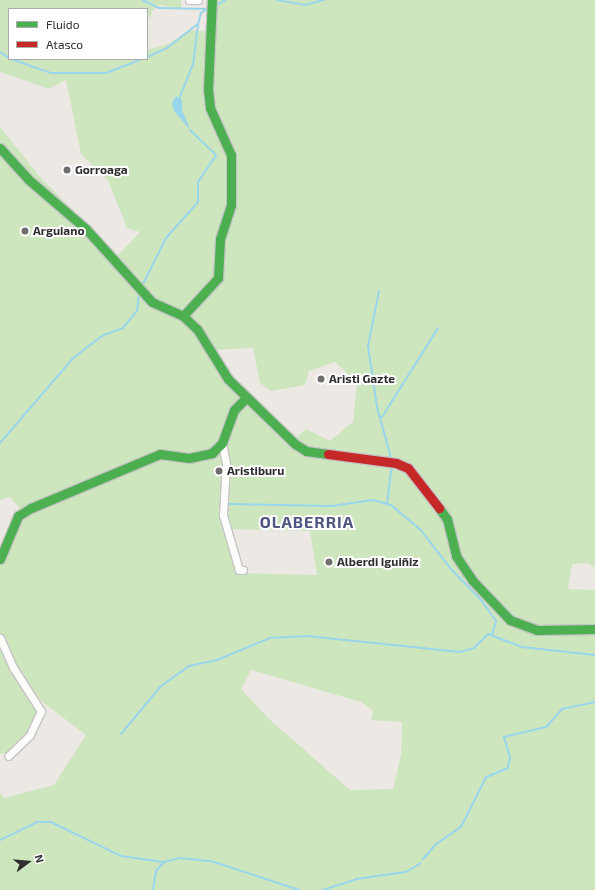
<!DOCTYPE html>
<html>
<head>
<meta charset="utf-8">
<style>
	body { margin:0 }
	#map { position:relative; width:595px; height:890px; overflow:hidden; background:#ece8e4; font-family:"Exo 2",sans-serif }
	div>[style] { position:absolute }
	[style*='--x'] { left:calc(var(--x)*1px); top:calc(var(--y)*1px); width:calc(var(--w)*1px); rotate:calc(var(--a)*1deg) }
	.green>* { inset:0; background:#cee6be }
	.water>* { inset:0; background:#99d6ec }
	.stream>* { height:2px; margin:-1px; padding:0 1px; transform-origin:1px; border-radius:1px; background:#99d6ec }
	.roads { filter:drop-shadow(1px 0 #c5c4c5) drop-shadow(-1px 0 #c5c4c5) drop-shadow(0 1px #c5c4c5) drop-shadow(0 -1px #c5c4c5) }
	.street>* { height:7px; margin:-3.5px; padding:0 3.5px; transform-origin:3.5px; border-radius:3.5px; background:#fcfcfb }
	.fast>* { height:9px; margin:-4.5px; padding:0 4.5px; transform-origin:4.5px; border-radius:4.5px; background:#4caf50 }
	.jam>* { height:9px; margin:-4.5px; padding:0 4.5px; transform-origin:4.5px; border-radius:4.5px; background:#c62828 }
	.dots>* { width:11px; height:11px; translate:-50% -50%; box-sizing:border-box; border:2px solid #fff; border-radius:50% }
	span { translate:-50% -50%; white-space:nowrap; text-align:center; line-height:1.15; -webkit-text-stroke:4px #fff; paint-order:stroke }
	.poi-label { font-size:12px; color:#2e2e2e; font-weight:700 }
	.left { translate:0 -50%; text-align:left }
	.district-label { font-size:16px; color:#4d5680; font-weight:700; letter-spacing:1px }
	.legend { position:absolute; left:8px; top:8px; width:140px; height:52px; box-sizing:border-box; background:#fff; border:1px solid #ababab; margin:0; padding:5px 7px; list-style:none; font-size:12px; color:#2e2e2e }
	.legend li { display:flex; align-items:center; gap:8px; height:20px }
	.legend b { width:20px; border:1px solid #ababab }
	.north { position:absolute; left:8px; top:842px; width:40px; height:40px; -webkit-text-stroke:3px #fff; paint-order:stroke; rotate:74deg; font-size:11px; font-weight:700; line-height:16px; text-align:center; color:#2e2e2e }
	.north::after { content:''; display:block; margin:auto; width:14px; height:18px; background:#2e2e2e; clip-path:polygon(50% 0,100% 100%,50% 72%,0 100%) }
</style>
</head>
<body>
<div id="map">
	<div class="green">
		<div style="clip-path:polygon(evenodd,0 0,181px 0,181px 9px,160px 5px,152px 11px,150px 20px,147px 9px,9px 9px,9px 59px,147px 59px,147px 50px,168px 44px,190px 30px,209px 32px,208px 106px,229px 156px,229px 205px,233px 206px,235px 167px,228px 138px,213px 107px,210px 73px,217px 0,595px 0,595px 568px,588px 563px,572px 564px,568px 589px,595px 590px,595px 890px,0 890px,0 793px,4px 798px,54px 785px,86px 735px,36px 697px,41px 712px,30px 734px,10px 752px,0 754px,0 556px,23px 512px,10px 497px,0 500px,0 127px,41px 178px,118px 255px,140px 232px,127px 228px,108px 180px,81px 154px,66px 80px,49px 89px,0 72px,0 0,253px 348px,260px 383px,271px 391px,305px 385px,309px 371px,335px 362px,357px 383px,353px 422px,330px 441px,306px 429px,291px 442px,226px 379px,215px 350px,253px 348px,0 0,231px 529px,310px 531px,317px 575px,239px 573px,231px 529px,0 0,251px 670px,361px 702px,373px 710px,371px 720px,402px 722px,401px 755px,393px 789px,350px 790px,269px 719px,241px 689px,251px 670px)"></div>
	</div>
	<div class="water">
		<div style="clip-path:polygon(176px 96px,182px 100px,182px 110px,191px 131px,174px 111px,172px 103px)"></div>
	</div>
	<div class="stream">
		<div style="--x:143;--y:0;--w:18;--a:27"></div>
		<div style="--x:159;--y:8;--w:48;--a:1.2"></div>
		<div style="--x:277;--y:0;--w:28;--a:10"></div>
		<div style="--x:305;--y:5;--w:20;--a:-15"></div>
		<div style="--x:215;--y:6;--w:12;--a:-31"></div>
		<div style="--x:0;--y:52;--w:11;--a:34"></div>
		<div style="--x:147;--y:57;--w:22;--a:-24"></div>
		<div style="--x:167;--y:48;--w:39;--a:-38"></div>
		<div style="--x:11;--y:59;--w:42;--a:19.3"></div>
		<div style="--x:51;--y:73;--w:55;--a:0"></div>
		<div style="--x:106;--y:73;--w:40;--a:-21"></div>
		<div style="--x:179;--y:99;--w:37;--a:-68"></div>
		<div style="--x:193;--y:65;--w:41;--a:-83"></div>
		<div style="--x:198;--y:24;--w:11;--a:-75"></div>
		<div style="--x:201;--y:13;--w:7;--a:-34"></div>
		<div style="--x:142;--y:286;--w:54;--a:-63.4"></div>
		<div style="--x:166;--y:238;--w:48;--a:-48.4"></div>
		<div style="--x:198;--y:202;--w:20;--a:-90"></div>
		<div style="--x:198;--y:182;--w:32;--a:-56"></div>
		<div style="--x:216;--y:155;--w:36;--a:-136"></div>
		<div style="--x:379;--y:291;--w:56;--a:101.3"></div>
		<div style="--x:368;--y:346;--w:62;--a:81.6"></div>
		<div style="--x:377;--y:407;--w:53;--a:74.6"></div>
		<div style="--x:382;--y:417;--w:105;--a:-57.8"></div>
		<div style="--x:0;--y:443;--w:112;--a:-49.3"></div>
		<div style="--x:73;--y:358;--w:39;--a:-37"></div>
		<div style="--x:104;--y:335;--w:20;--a:-20"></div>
		<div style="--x:123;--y:328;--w:22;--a:-51"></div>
		<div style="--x:137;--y:311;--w:19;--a:-84"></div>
		<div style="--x:229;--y:504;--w:103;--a:1.1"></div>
		<div style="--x:332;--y:506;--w:41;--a:-8.3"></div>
		<div style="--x:373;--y:500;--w:19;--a:16"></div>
		<div style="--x:391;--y:505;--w:38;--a:40"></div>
		<div style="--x:420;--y:529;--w:51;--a:52.2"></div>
		<div style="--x:451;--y:569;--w:43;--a:45.9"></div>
		<div style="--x:481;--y:600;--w:26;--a:54"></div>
		<div style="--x:496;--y:621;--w:15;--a:106"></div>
		<div style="--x:387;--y:504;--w:38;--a:-83"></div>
		<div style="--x:121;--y:734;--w:61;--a:-50.3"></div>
		<div style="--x:160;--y:687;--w:36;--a:-36"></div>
		<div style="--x:189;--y:666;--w:29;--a:-12"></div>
		<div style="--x:217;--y:660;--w:57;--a:-22.5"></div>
		<div style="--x:270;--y:638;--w:37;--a:-3"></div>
		<div style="--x:307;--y:636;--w:154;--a:6"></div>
		<div style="--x:460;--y:652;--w:15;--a:-16"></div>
		<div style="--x:474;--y:648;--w:20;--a:-45"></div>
		<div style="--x:488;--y:634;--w:36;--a:21"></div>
		<div style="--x:522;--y:647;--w:73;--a:6.3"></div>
		<div style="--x:0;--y:840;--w:41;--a:-25.9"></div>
		<div style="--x:37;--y:822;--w:14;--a:0"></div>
		<div style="--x:51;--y:822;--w:78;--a:25.9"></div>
		<div style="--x:121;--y:856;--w:43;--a:7.9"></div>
		<div style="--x:164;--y:862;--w:16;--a:-14"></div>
		<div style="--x:180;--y:858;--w:31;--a:6"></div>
		<div style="--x:211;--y:861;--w:93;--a:18.2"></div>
		<div style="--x:423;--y:859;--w:18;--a:-49"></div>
		<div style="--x:435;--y:845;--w:32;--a:-35"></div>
		<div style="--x:461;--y:827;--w:56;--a:-63.4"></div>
		<div style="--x:486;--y:777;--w:24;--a:-22"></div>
		<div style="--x:508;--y:768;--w:11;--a:-80"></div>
		<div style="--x:510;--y:757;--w:21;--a:-107"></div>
		<div style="--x:504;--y:737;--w:43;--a:-13.4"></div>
		<div style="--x:546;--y:727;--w:24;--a:-48"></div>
		<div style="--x:562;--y:709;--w:34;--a:-12"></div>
		<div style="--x:153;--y:890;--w:19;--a:-81"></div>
		<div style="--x:156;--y:871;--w:12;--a:-48"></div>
		<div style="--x:323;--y:890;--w:35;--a:-18"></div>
		<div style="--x:356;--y:879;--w:50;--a:-8"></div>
		<div style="--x:406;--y:872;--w:17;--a:-31"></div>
	</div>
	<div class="roads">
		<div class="street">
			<div style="--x:189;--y:0;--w:9;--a:0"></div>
			<div style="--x:222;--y:443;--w:21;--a:79"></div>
			<div style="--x:226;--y:464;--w:51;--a:93.4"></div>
			<div style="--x:223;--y:515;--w:57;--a:73.8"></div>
			<div style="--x:239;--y:570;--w:4;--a:0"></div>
			<div style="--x:0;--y:638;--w:34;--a:66"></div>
			<div style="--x:14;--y:669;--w:50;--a:57.3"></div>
			<div style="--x:41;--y:711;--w:26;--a:115"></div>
			<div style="--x:30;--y:735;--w:30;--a:136"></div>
		</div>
		<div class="fast">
			<div style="--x:0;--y:148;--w:43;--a:47.8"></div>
			<div style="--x:29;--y:180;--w:75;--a:40.7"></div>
			<div style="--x:86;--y:229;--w:98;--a:47.9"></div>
			<div style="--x:152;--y:302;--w:34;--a:24"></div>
			<div style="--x:183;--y:316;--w:19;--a:43"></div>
			<div style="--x:197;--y:329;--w:59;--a:58.2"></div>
			<div style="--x:228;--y:379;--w:93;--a:44.1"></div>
			<div style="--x:295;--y:444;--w:13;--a:32"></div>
			<div style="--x:306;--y:451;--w:22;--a:8"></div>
			<div style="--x:183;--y:316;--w:52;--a:-47.4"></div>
			<div style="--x:218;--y:278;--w:39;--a:-87"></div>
			<div style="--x:220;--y:239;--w:36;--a:-72"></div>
			<div style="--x:231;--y:205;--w:50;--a:-90"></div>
			<div style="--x:231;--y:155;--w:51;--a:-114.1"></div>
			<div style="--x:210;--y:108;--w:18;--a:-96"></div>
			<div style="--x:208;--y:90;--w:90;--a:-87.5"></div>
			<div style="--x:439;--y:508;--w:14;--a:54"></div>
			<div style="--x:447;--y:519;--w:38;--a:76"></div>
			<div style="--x:456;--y:556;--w:29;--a:56"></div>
			<div style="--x:472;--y:580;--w:55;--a:46.5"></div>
			<div style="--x:510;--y:620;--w:29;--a:20"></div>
			<div style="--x:537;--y:630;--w:58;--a:-1"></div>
			<div style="--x:0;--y:559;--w:47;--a:-67.3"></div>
			<div style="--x:18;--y:516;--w:15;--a:-32"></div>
			<div style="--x:31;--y:508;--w:140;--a:-22.7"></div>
			<div style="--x:160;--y:454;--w:29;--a:8"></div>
			<div style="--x:189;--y:458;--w:24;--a:-12"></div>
			<div style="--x:212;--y:453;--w:14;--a:-45"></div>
			<div style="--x:222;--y:443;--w:35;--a:-70"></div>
			<div style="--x:234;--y:410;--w:18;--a:-45"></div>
		</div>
		<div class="jam">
			<div style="--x:328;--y:454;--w:69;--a:7.5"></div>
			<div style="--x:396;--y:463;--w:13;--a:23"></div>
			<div style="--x:408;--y:468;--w:51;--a:52.2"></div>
		</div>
	</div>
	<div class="dots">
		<div style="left:67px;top:170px;background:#706f6e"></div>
		<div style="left:25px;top:231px;background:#706f6e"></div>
		<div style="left:321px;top:379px;background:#706f6e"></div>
		<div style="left:219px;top:471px;background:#706f6e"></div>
		<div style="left:329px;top:562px;background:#706f6e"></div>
	</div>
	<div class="poi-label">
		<span class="left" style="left:75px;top:170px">Gorroaga</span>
		<span class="left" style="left:33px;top:231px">Arguiano</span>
		<span class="left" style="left:329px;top:379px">Aristi Gazte</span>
		<span class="left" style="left:227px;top:471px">Aristiburu</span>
		<span class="left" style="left:337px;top:562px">Alberdi Iguiñiz</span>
	</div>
	<div class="district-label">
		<span style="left:307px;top:522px">OLABERRIA</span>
	</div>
	<ul class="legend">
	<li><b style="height:5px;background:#4caf50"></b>Fluido</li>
	<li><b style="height:5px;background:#c62828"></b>Atasco</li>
	</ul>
	<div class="north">N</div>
</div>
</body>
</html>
